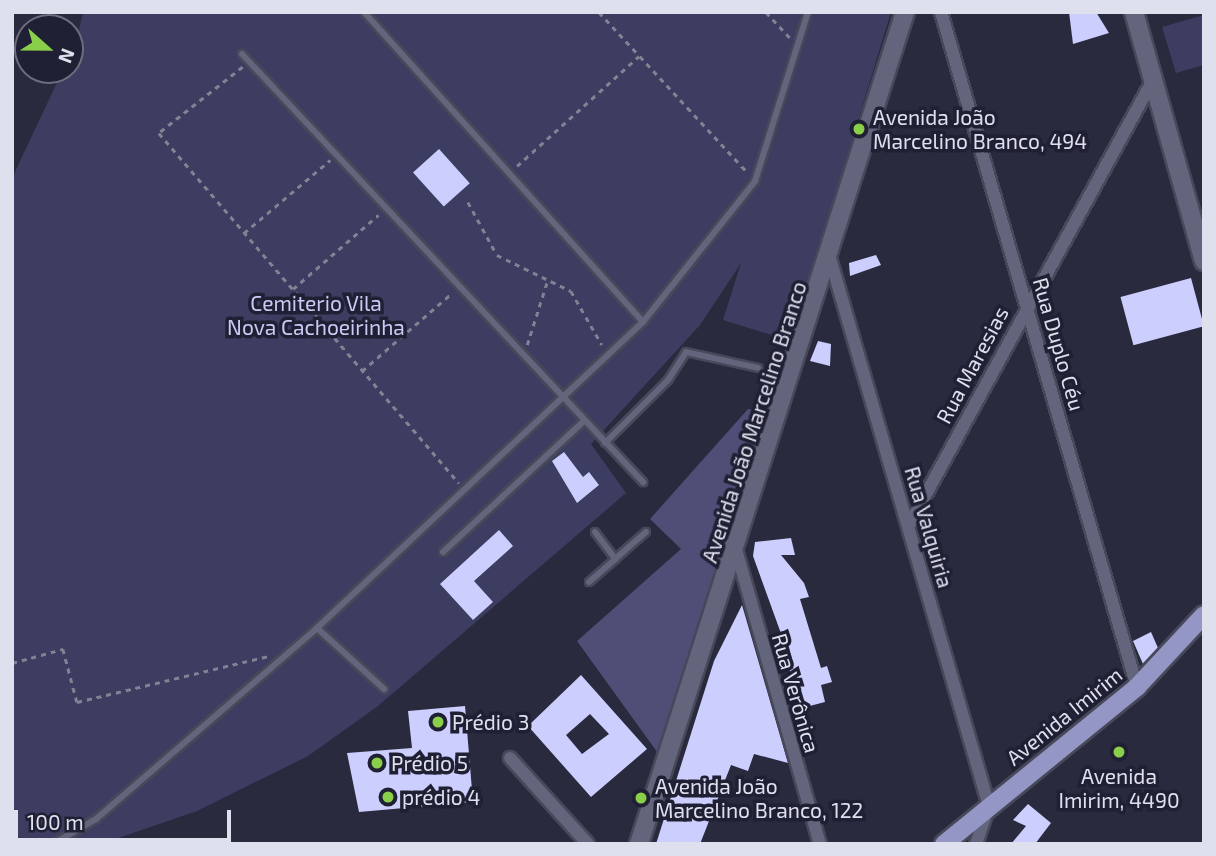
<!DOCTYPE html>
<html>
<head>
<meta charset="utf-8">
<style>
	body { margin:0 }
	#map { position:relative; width:1216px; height:856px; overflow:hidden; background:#292a3e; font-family:"Exo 2",sans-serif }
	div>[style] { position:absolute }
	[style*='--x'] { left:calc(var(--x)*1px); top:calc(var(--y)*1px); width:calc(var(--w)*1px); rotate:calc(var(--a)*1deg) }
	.green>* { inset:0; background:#3c3d60 }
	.forest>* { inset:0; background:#4e4e77 }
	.building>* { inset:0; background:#cccefe; transform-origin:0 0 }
	.path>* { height:2.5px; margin-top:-1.25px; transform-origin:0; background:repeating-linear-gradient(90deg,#818293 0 5px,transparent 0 10px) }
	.roads { filter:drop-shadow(2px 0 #474859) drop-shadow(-2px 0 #474859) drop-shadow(0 2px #474859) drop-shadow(0 -2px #474859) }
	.lane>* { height:6px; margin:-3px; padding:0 3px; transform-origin:3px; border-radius:3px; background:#63657c }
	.street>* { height:12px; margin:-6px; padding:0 6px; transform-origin:6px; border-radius:6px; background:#63657c }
	.secondary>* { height:18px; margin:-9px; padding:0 9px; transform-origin:9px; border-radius:9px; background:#63657c }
	.primary>* { height:18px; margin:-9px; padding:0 9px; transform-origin:9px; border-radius:9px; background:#9496c5 }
	.dots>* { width:19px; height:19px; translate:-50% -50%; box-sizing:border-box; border:4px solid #202034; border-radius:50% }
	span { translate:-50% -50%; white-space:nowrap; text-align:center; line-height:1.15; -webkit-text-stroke:7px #202034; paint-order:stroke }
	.poi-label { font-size:21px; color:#dfe0ee }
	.left { translate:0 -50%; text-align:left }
	.park-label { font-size:21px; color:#c9cbf5 }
	.street-label { font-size:21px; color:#dfe0ee }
	.frame { position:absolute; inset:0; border:14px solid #dfe0ee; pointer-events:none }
	.north { position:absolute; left:14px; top:14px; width:70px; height:70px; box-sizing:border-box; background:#202034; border:2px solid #6c6d7e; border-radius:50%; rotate:111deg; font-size:19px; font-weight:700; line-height:28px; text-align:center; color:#dfe0ee }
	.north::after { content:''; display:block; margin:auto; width:24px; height:32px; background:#89cf49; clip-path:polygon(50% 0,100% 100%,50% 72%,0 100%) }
	.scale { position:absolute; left:14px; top:810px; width:217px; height:32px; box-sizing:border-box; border:4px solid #dfe0ee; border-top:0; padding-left:9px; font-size:21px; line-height:24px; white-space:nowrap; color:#dfe0ee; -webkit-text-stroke:5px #202034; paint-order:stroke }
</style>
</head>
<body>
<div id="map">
	<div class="green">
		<div style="clip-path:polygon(83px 12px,891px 12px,791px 341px,723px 320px,741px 263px,700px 325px,591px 444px,626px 493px,378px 706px,308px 756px,197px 811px,101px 844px,12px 844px,12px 178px,63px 70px,70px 70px)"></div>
		<div style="clip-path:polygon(1204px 15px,1204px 65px,1176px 73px,1162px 27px)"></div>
	</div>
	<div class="forest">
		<div style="clip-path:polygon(748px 409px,774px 411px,660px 756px,577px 641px,681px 549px,650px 519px)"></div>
	</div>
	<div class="building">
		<div style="clip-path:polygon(1069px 12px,1096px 12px,1109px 33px,1073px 44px)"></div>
		<div style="left:439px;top:149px;width:46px;height:35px;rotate:48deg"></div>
		<div style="clip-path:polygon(876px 255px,881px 265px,850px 276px,849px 263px)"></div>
		<div style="left:1191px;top:278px;width:50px;height:73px;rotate:75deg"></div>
		<div style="clip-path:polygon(818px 341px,831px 344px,830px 366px,810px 361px)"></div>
		<div style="clip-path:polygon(564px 452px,583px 477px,589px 472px,599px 485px,577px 503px,552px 461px)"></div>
		<div style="clip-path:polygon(499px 530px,513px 546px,474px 581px,493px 602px,473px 620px,440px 584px)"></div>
		<div style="clip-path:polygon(791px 538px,795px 555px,781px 555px,804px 583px,809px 597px,800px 599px,821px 668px,827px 666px,832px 682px,821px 685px,825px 702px,798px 709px,783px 639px,753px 556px,755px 542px)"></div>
		<div style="clip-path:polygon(742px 605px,788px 763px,754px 754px,748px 771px,731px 765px,700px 844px,656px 844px,714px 661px)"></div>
		<div style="clip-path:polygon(1151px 632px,1158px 648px,1143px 664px,1133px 641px)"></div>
		<div style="clip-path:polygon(evenodd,581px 675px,647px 749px,591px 797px,528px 726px,581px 675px,590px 714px,609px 734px,582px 754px,566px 735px,590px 714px)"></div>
		<div style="clip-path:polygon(465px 706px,473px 802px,359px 812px,347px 753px,412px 748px,408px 711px)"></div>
		<div style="clip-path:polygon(1028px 804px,1051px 823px,1035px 844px,1011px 844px,1026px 826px,1013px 820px)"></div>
	</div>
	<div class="path">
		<div style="--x:599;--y:12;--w:218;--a:47.2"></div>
		<div style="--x:766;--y:12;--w:35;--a:47"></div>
		<div style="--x:243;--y:67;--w:107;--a:141.8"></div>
		<div style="--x:159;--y:133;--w:461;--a:49.4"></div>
		<div style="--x:517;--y:166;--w:164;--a:-42"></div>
		<div style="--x:468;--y:202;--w:60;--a:61.3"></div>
		<div style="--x:497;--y:255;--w:82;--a:25.9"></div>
		<div style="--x:571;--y:291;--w:62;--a:60.1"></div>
		<div style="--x:244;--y:233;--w:113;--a:-40.3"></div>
		<div style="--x:293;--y:289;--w:113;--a:-41"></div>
		<div style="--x:527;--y:345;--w:66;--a:-72.4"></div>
		<div style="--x:362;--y:371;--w:118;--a:-40.9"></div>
		<div style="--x:12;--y:663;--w:53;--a:-15.4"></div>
		<div style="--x:63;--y:649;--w:55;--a:75.2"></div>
		<div style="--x:77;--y:702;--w:197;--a:-13.5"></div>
	</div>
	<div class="roads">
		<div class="lane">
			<div style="--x:364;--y:12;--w:417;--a:48"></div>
			<div style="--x:242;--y:54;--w:587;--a:46.87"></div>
			<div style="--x:605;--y:443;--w:89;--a:-45"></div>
			<div style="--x:668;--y:380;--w:33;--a:-57"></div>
			<div style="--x:686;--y:352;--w:74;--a:12.5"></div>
			<div style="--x:595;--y:532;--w:34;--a:53"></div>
			<div style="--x:615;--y:559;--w:41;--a:-41.1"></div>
			<div style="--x:443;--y:552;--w:192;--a:-42.9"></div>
			<div style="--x:589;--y:582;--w:35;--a:-41"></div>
			<div style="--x:317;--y:628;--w:91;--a:42.3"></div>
			<div style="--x:53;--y:844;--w:50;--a:-30.2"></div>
			<div style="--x:96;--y:819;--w:292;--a:-40.8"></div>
			<div style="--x:317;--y:628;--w:447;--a:-43.2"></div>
			<div style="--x:643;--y:322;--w:180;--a:-51.5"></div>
			<div style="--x:755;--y:181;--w:177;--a:-72.6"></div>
		</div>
		<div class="street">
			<div style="--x:941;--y:12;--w:703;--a:73.81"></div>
			<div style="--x:830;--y:258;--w:571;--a:73.82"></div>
			<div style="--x:989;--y:806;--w:40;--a:108.9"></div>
			<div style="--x:909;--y:525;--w:510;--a:-61.27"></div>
			<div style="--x:737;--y:553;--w:303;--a:74.1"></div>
			<div style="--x:510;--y:758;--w:116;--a:47.8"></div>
		</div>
		<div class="secondary">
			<div style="--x:1134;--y:12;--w:259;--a:74.3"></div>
			<div style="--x:639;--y:844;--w:873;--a:-72.27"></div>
		</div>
		<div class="primary">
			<div style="--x:944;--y:844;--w:249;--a:-39.1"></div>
			<div style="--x:1137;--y:687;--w:98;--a:-47.1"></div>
		</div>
	</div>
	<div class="dots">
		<div style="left:859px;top:129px;background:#89cf49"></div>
		<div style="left:438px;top:722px;background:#89cf49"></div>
		<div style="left:1119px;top:752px;background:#89cf49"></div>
		<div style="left:377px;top:763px;background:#89cf49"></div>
		<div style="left:388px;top:797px;background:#89cf49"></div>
		<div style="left:641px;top:798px;background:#89cf49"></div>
	</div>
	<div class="poi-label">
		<span class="left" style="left:873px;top:129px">Avenida João<br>Marcelino Branco, 494</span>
		<span class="left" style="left:452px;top:722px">Prédio 3</span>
		<span class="left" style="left:391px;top:763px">Prédio 5</span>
		<span style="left:1119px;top:788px">Avenida<br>Imirim, 4490</span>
		<span class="left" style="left:655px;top:798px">Avenida João<br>Marcelino Branco, 122</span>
		<span class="left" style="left:402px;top:797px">prédio 4</span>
	</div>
	<div class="park-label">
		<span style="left:316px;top:315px">Cemiterio Vila<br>Nova Cachoeirinha</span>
	</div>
	<div class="street-label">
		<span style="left:1059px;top:344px;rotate:74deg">Rua Duplo Céu</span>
		<span style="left:972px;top:365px;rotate:-62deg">Rua Maresias</span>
		<span style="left:754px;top:422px;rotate:-72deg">Avenida João Marcelino Branco</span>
		<span style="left:929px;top:527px;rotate:74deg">Rua Valquiria</span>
		<span style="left:796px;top:693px;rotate:74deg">Rua Verônica</span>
		<span style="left:1064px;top:716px;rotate:-39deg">Avenida Imirim</span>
	</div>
	<div class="frame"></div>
	<div class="north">N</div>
	<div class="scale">100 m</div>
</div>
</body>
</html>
